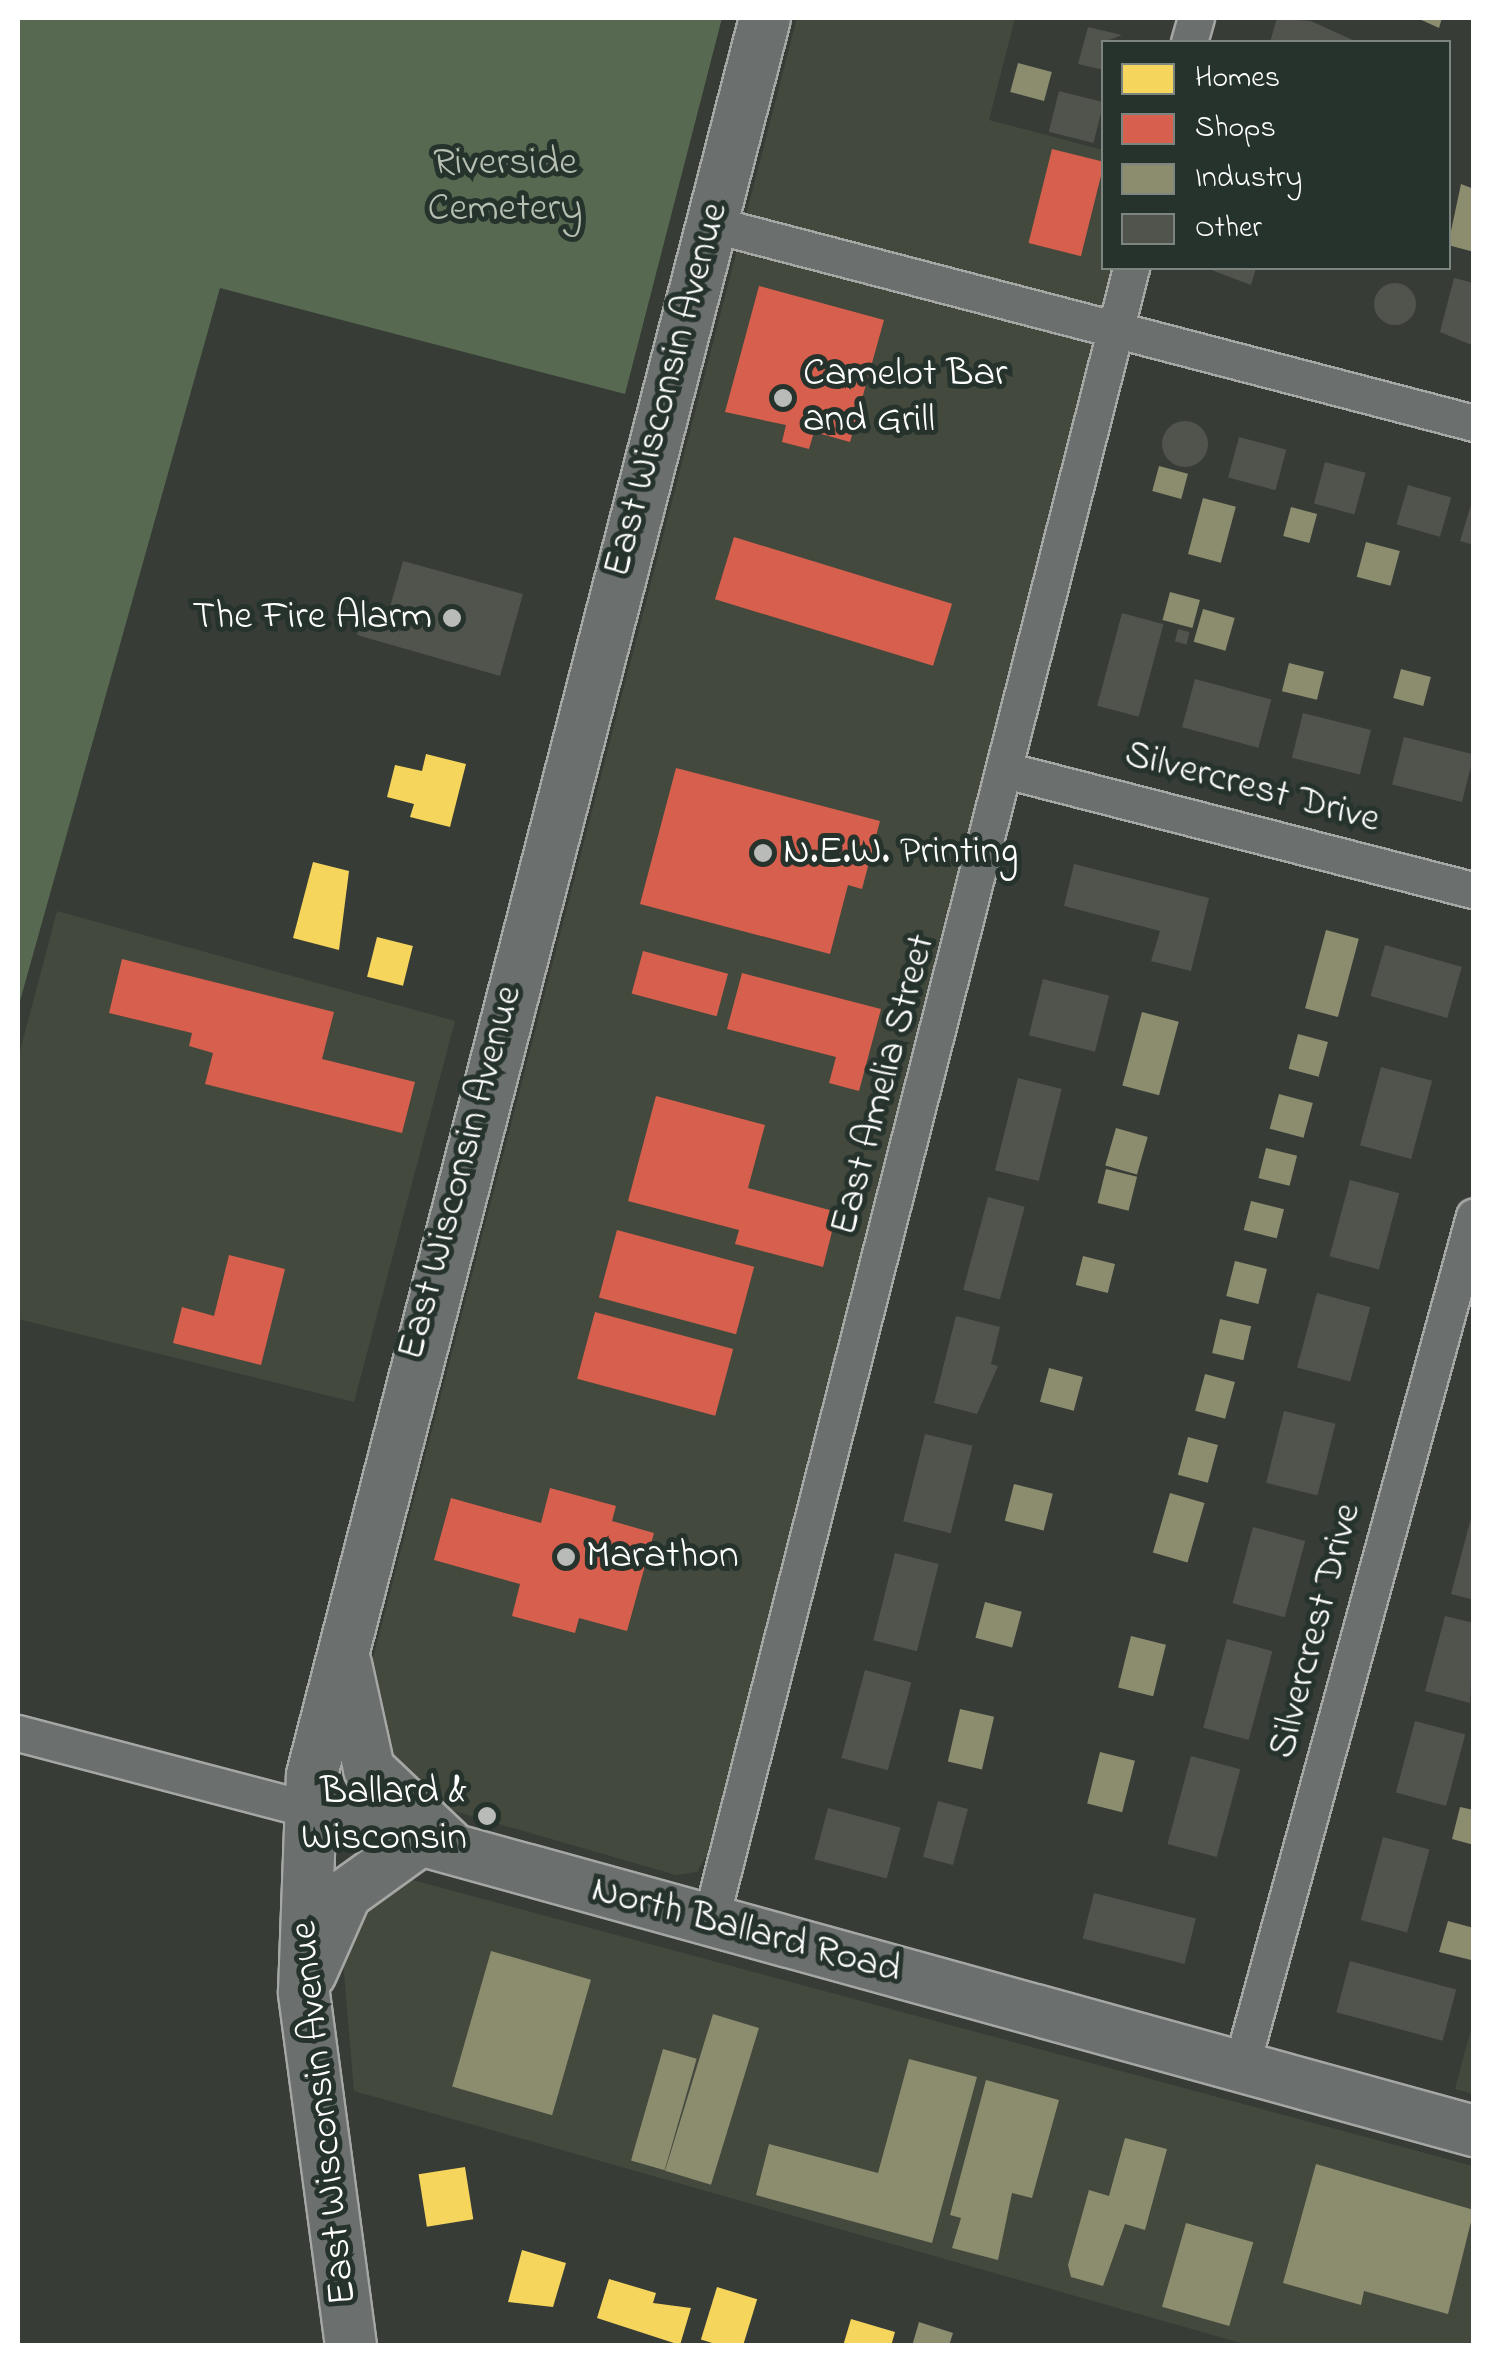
<!DOCTYPE html>
<html>
<head>
<meta charset="utf-8">
<style>
	body { margin:0 }
	#map { position:relative; width:1491px; height:2363px; overflow:hidden; background:#373c37; font-family:"Indie Flower",sans-serif }
	div>[style] { position:absolute }
	[style*='--x'] { left:calc(var(--x)*1px); top:calc(var(--y)*1px); width:calc(var(--w)*1px); rotate:calc(var(--a)*1deg) }
	.built>* { inset:0; background:#44493e }
	.green>* { inset:0; background:#576950 }
	.homes>* { inset:0; background:#f6d55c; transform-origin:0 0 }
	.shops>* { inset:0; background:#d6604d; transform-origin:0 0 }
	.industry>* { inset:0; background:#8c8c6e; transform-origin:0 0 }
	.building>* { inset:0; background:#51534d; transform-origin:0 0 }
	.round { border-radius:50% }
	.roads { filter:drop-shadow(2px 0 #a5a7a5) drop-shadow(-2px 0 #a5a7a5) drop-shadow(0 2px #a5a7a5) drop-shadow(0 -2px #a5a7a5) }
	.street>* { height:35px; margin:-17.5px; padding:0 17.5px; transform-origin:17.5px; border-radius:17.5px; background:#6b6f6d }
	.secondary>* { height:50px; margin:-25px; padding:0 25px; transform-origin:25px; border-radius:25px; background:#6b6f6d }
	.dots>* { width:28px; height:28px; translate:-50% -50%; box-sizing:border-box; border:5px solid #26332d; border-radius:50% }
	span { translate:-50% -50%; white-space:nowrap; text-align:center; line-height:1.15; -webkit-text-stroke:10px #26332d; paint-order:stroke }
	.park-label { font-size:40px; color:#b6bfb2 }
	.poi-label { font-size:40px; color:#fff }
	.left { translate:0 -50%; text-align:left }
	.right { translate:-100% -50%; text-align:right }
	.street-label { font-size:40px; color:#fff }
	.frame { position:absolute; inset:0; border:20px solid #fff; pointer-events:none }
	.legend { position:absolute; left:1101px; top:40px; width:350px; height:230px; box-sizing:border-box; background:#26332d; border:2px solid #7d8581; margin:0; padding:12px 18px; list-style:none; font-size:30px; color:#fff }
	.legend li { display:flex; align-items:center; gap:20px; height:50px }
	.legend b { width:50px; border:2px solid #7d8581 }
</style>
</head>
<body>
<div id="map">
	<div class="built">
		<div style="clip-path:polygon(797px 18px,1015px 18px,989px 120px,1103px 150px,1104px 268px,1111px 268px,708px 1853px,697px 1872px,676px 1875px,433px 1805px,402px 1786px,365px 1689px)"></div>
		<div style="clip-path:polygon(57px 911px,455px 1021px,354px 1402px,18px 1319px,18px 1059px)"></div>
		<div style="clip-path:polygon(405px 1878px,1473px 2166px,1473px 2345px,1248px 2345px,354px 2091px,342px 1947px,355px 1909px)"></div>
		<div style="clip-path:polygon(1473px 2022px,1473px 2094px,1455px 2089px)"></div>
	</div>
	<div class="green">
		<div style="clip-path:polygon(18px 18px,722px 18px,625px 394px,220px 288px,18px 1008px)"></div>
	</div>
	<div class="homes">
		<div style="clip-path:polygon(426px 754px,466px 764px,450px 827px,410px 817px,414px 804px,387px 797px,395px 765px,422px 771px)"></div>
		<div style="clip-path:polygon(313px 862px,349px 871px,339px 950px,293px 938px)"></div>
		<div style="left:377px;top:937px;width:37px;height:41px;rotate:14deg"></div>
		<div style="left:465px;top:2167px;width:53px;height:47px;rotate:81deg"></div>
		<div style="clip-path:polygon(522px 2250px,566px 2263px,553px 2307px,508px 2302px)"></div>
		<div style="clip-path:polygon(609px 2279px,656px 2293px,653px 2303px,691px 2308px,680px 2345px,597px 2318px)"></div>
		<div style="left:717px;top:2287px;width:42px;height:55px;rotate:17deg"></div>
		<div style="clip-path:polygon(851px 2319px,895px 2332px,891px 2346px,843px 2346px)"></div>
	</div>
	<div class="shops">
		<div style="left:1052px;top:149px;width:54px;height:97px;rotate:14deg"></div>
		<div style="clip-path:polygon(759px 286px,884px 320px,850px 442px,814px 432px,809px 449px,782px 442px,786px 425px,725px 412px)"></div>
		<div style="left:734px;top:537px;width:228px;height:65px;rotate:17deg"></div>
		<div style="clip-path:polygon(676px 768px,880px 821px,862px 889px,848px 885px,830px 954px,640px 904px)"></div>
		<div style="left:643px;top:951px;width:88px;height:44px;rotate:15deg"></div>
		<div style="clip-path:polygon(122px 959px,334px 1012px,322px 1059px,415px 1082px,402px 1133px,205px 1084px,213px 1053px,189px 1046px,192px 1033px,109px 1013px)"></div>
		<div style="clip-path:polygon(742px 973px,881px 1009px,859px 1091px,829px 1083px,836px 1057px,727px 1029px)"></div>
		<div style="clip-path:polygon(656px 1096px,765px 1125px,748px 1188px,837px 1212px,823px 1267px,735px 1244px,739px 1230px,628px 1201px)"></div>
		<div style="left:617px;top:1230px;width:142px;height:70px;rotate:15deg"></div>
		<div style="clip-path:polygon(229px 1255px,285px 1269px,261px 1365px,173px 1343px,182px 1307px,214px 1316px)"></div>
		<div style="left:595px;top:1312px;width:143px;height:69px;rotate:15deg"></div>
		<div style="clip-path:polygon(550px 1488px,616px 1506px,612px 1521px,654px 1533px,627px 1631px,579px 1618px,575px 1633px,512px 1616px,520px 1584px,434px 1560px,451px 1498px,541px 1523px)"></div>
	</div>
	<div class="industry">
		<div style="clip-path:polygon(1417px 18px,1442px 18px,1439px 28px)"></div>
		<div style="left:1018px;top:63px;width:35px;height:30px;rotate:15deg"></div>
		<div style="clip-path:polygon(1461px 184px,1474px 189px,1474px 252px,1448px 245px)"></div>
		<div style="left:1159px;top:466px;width:30px;height:26px;rotate:15deg"></div>
		<div style="left:1203px;top:498px;width:34px;height:58px;rotate:15deg"></div>
		<div style="left:1291px;top:507px;width:27px;height:30px;rotate:15deg"></div>
		<div style="left:1366px;top:542px;width:35px;height:36px;rotate:15deg"></div>
		<div style="left:1170px;top:592px;width:31px;height:29px;rotate:15deg"></div>
		<div style="left:1203px;top:609px;width:33px;height:34px;rotate:16deg"></div>
		<div style="left:1289px;top:663px;width:36px;height:29px;rotate:14deg"></div>
		<div style="left:1401px;top:669px;width:31px;height:30px;rotate:15deg"></div>
		<div style="left:1326px;top:930px;width:34px;height:81px;rotate:15deg"></div>
		<div style="left:1142px;top:1012px;width:38px;height:76px;rotate:15deg"></div>
		<div style="left:1298px;top:1034px;width:31px;height:36px;rotate:15deg"></div>
		<div style="left:1279px;top:1094px;width:35px;height:36px;rotate:15deg"></div>
		<div style="left:1116px;top:1128px;width:33px;height:39px;rotate:16deg"></div>
		<div style="left:1266px;top:1148px;width:32px;height:31px;rotate:14deg"></div>
		<div style="left:1106px;top:1169px;width:32px;height:35px;rotate:14deg"></div>
		<div style="left:1251px;top:1201px;width:34px;height:30px;rotate:14deg"></div>
		<div style="left:1083px;top:1256px;width:33px;height:30px;rotate:14deg"></div>
		<div style="left:1235px;top:1261px;width:33px;height:36px;rotate:14deg"></div>
		<div style="left:1220px;top:1319px;width:32px;height:35px;rotate:13deg"></div>
		<div style="left:1049px;top:1368px;width:35px;height:35px;rotate:15deg"></div>
		<div style="left:1205px;top:1374px;width:31px;height:38px;rotate:15deg"></div>
		<div style="left:1188px;top:1437px;width:31px;height:39px;rotate:15deg"></div>
		<div style="left:1014px;top:1484px;width:40px;height:38px;rotate:14deg"></div>
		<div style="left:1170px;top:1493px;width:36px;height:62px;rotate:16deg"></div>
		<div style="left:985px;top:1602px;width:38px;height:37px;rotate:15deg"></div>
		<div style="left:1131px;top:1636px;width:36px;height:53px;rotate:14deg"></div>
		<div style="left:960px;top:1709px;width:35px;height:54px;rotate:13deg"></div>
		<div style="left:1100px;top:1752px;width:36px;height:53px;rotate:14deg"></div>
		<div style="clip-path:polygon(1460px 1807px,1474px 1810px,1474px 1845px,1452px 1839px)"></div>
		<div style="clip-path:polygon(1448px 1921px,1474px 1928px,1471px 1960px,1439px 1952px)"></div>
		<div style="left:491px;top:1951px;width:104px;height:141px;rotate:16deg"></div>
		<div style="left:713px;top:2014px;width:48px;height:164px;rotate:17deg"></div>
		<div style="left:663px;top:2049px;width:35px;height:116px;rotate:16deg"></div>
		<div style="clip-path:polygon(909px 2059px,977px 2077px,932px 2243px,756px 2195px,769px 2144px,878px 2173px)"></div>
		<div style="clip-path:polygon(986px 2080px,1059px 2100px,1032px 2198px,1012px 2193px,998px 2260px,952px 2248px,961px 2218px,950px 2215px)"></div>
		<div style="clip-path:polygon(1125px 2138px,1167px 2149px,1145px 2230px,1125px 2224px,1103px 2286px,1071px 2277px,1068px 2265px,1089px 2190px,1109px 2196px)"></div>
		<div style="clip-path:polygon(1316px 2164px,1474px 2210px,1448px 2314px,1364px 2291px,1361px 2305px,1283px 2283px)"></div>
		<div style="left:1186px;top:2223px;width:70px;height:87px;rotate:16deg"></div>
		<div style="clip-path:polygon(919px 2322px,953px 2333px,949px 2346px,912px 2346px)"></div>
	</div>
	<div class="building">
		<div style="clip-path:polygon(1277px 18px,1311px 21px,1357px 42px,1270px 42px)"></div>
		<div style="clip-path:polygon(1088px 27px,1122px 35px,1104px 42px,1104px 70px,1078px 64px)"></div>
		<div style="left:1059px;top:91px;width:46px;height:42px;rotate:14deg"></div>
		<div style="clip-path:polygon(1206px 268px,1256px 268px,1251px 285px)"></div>
		<div style="clip-path:polygon(1454px 278px,1474px 283px,1474px 346px,1440px 332px)"></div>
		<div class="round" style="left:1374px;top:283px;width:42px;height:42px"></div>
		<div class="round" style="left:1162px;top:421px;width:46px;height:46px"></div>
		<div style="left:1239px;top:437px;width:49px;height:42px;rotate:15deg"></div>
		<div style="left:1325px;top:462px;width:42px;height:43px;rotate:15deg"></div>
		<div style="left:1408px;top:485px;width:45px;height:41px;rotate:16deg"></div>
		<div style="clip-path:polygon(1474px 495px,1474px 545px,1460px 541px)"></div>
		<div style="clip-path:polygon(403px 561px,523px 594px,500px 676px,357px 635px,363px 615px,386px 621px)"></div>
		<div style="left:1122px;top:613px;width:43px;height:96px;rotate:15deg"></div>
		<div style="left:1178px;top:629px;width:12px;height:13px;rotate:14deg"></div>
		<div style="left:1195px;top:679px;width:79px;height:50px;rotate:15deg"></div>
		<div style="left:1303px;top:713px;width:70px;height:46px;rotate:14deg"></div>
		<div style="left:1404px;top:737px;width:72px;height:49px;rotate:14deg"></div>
		<div style="clip-path:polygon(1074px 864px,1209px 898px,1191px 971px,1151px 961px,1160px 931px,1064px 906px)"></div>
		<div style="left:1385px;top:945px;width:80px;height:53px;rotate:16deg"></div>
		<div style="left:1043px;top:979px;width:68px;height:58px;rotate:14deg"></div>
		<div style="left:1381px;top:1067px;width:53px;height:81px;rotate:15deg"></div>
		<div style="left:1018px;top:1078px;width:45px;height:95px;rotate:14deg"></div>
		<div style="left:1350px;top:1180px;width:51px;height:79px;rotate:15deg"></div>
		<div style="left:988px;top:1197px;width:38px;height:96px;rotate:15deg"></div>
		<div style="left:1317px;top:1293px;width:55px;height:77px;rotate:15deg"></div>
		<div style="clip-path:polygon(956px 1316px,1000px 1327px,991px 1364px,998px 1366px,977px 1414px,934px 1403px)"></div>
		<div style="left:1284px;top:1411px;width:53px;height:74px;rotate:14deg"></div>
		<div style="left:925px;top:1434px;width:49px;height:90px;rotate:14deg"></div>
		<div style="clip-path:polygon(1472px 1514px,1474px 1514px,1474px 1600px,1451px 1594px)"></div>
		<div style="left:1253px;top:1527px;width:54px;height:79px;rotate:15deg"></div>
		<div style="left:895px;top:1553px;width:45px;height:90px;rotate:14deg"></div>
		<div style="clip-path:polygon(1445px 1616px,1474px 1623px,1470px 1703px,1425px 1691px)"></div>
		<div style="left:1227px;top:1639px;width:47px;height:92px;rotate:15deg"></div>
		<div style="left:865px;top:1670px;width:48px;height:91px;rotate:15deg"></div>
		<div style="left:1415px;top:1721px;width:52px;height:74px;rotate:15deg"></div>
		<div style="left:1191px;top:1756px;width:51px;height:91px;rotate:15deg"></div>
		<div style="left:938px;top:1801px;width:31px;height:58px;rotate:15deg"></div>
		<div style="left:828px;top:1808px;width:75px;height:53px;rotate:15deg"></div>
		<div style="left:1383px;top:1837px;width:48px;height:86px;rotate:15deg"></div>
		<div style="left:1094px;top:1893px;width:105px;height:47px;rotate:14deg"></div>
		<div style="left:1350px;top:1961px;width:110px;height:53px;rotate:15deg"></div>
	</div>
	<div class="roads">
		<div class="street">
			<div style="--x:1189;--y:42;--w:25;--a:-74"></div>
			<div style="--x:711;--y:224;--w:789;--a:14.62"></div>
			<div style="--x:1009;--y:771;--w:480;--a:14.4"></div>
			<div style="--x:18;--y:1733;--w:299;--a:14.7"></div>
			<div style="--x:710;--y:1922;--w:1707;--a:-75.72"></div>
			<div style="--x:1241;--y:2067;--w:882;--a:-74.69"></div>
		</div>
		<div class="secondary">
			<div style="--x:346;--y:1664;--w:107;--a:77.6"></div>
			<div style="--x:369;--y:1769;--w:108;--a:43.5"></div>
			<div style="--x:307;--y:1809;--w:1211;--a:15.43"></div>
			<div style="--x:311;--y:1973;--w:86;--a:-66.1"></div>
			<div style="--x:346;--y:1894;--w:92;--a:-35.8"></div>
			<div style="--x:351;--y:2346;--w:357;--a:-97.6"></div>
			<div style="--x:304;--y:1992;--w:217;--a:-87.9"></div>
			<div style="--x:312;--y:1775;--w:1814;--a:-75.54"></div>
		</div>
	</div>
	<div class="dots">
		<div style="left:783px;top:398px;background:#b9bbb9"></div>
		<div style="left:452px;top:618px;background:#b9bbb9"></div>
		<div style="left:763px;top:853px;background:#b9bbb9"></div>
		<div style="left:566px;top:1557px;background:#b9bbb9"></div>
		<div style="left:487px;top:1816px;background:#b9bbb9"></div>
	</div>
	<div class="park-label">
		<span style="left:505px;top:187px">Riverside<br>Cemetery</span>
	</div>
	<div class="poi-label">
		<span class="left" style="left:803px;top:398px">Camelot Bar<br>and Grill</span>
		<span class="right" style="left:432px;top:618px">The Fire Alarm</span>
		<span class="left" style="left:783px;top:853px">N.E.W. Printing</span>
		<span class="left" style="left:586px;top:1557px">Marathon</span>
		<span class="right" style="left:467px;top:1816px">Ballard &amp;<br>Wisconsin</span>
	</div>
	<div class="street-label">
		<span style="left:667px;top:390px;rotate:-75deg">East Wisconsin Avenue</span>
		<span style="left:1252px;top:788px;rotate:15deg">Silvercrest Drive</span>
		<span style="left:884px;top:1085px;rotate:-75deg">East Amelia Street</span>
		<span style="left:461px;top:1173px;rotate:-75deg">East Wisconsin Avenue</span>
		<span style="left:1316px;top:1631px;rotate:-75deg">Silvercrest Drive</span>
		<span style="left:746px;top:1931px;rotate:15deg">North Ballard Road</span>
		<span style="left:325px;top:2113px;rotate:-96deg">East Wisconsin Avenue</span>
	</div>
	<div class="frame"></div>
	<ul class="legend">
	<li><b style="height:28px;background:#f6d55c"></b>Homes</li>
	<li><b style="height:28px;background:#d6604d"></b>Shops</li>
	<li><b style="height:28px;background:#8c8c6e"></b>Industry</li>
	<li><b style="height:28px;background:#51534d"></b>Other</li>
	</ul>
</div>
</body>
</html>
